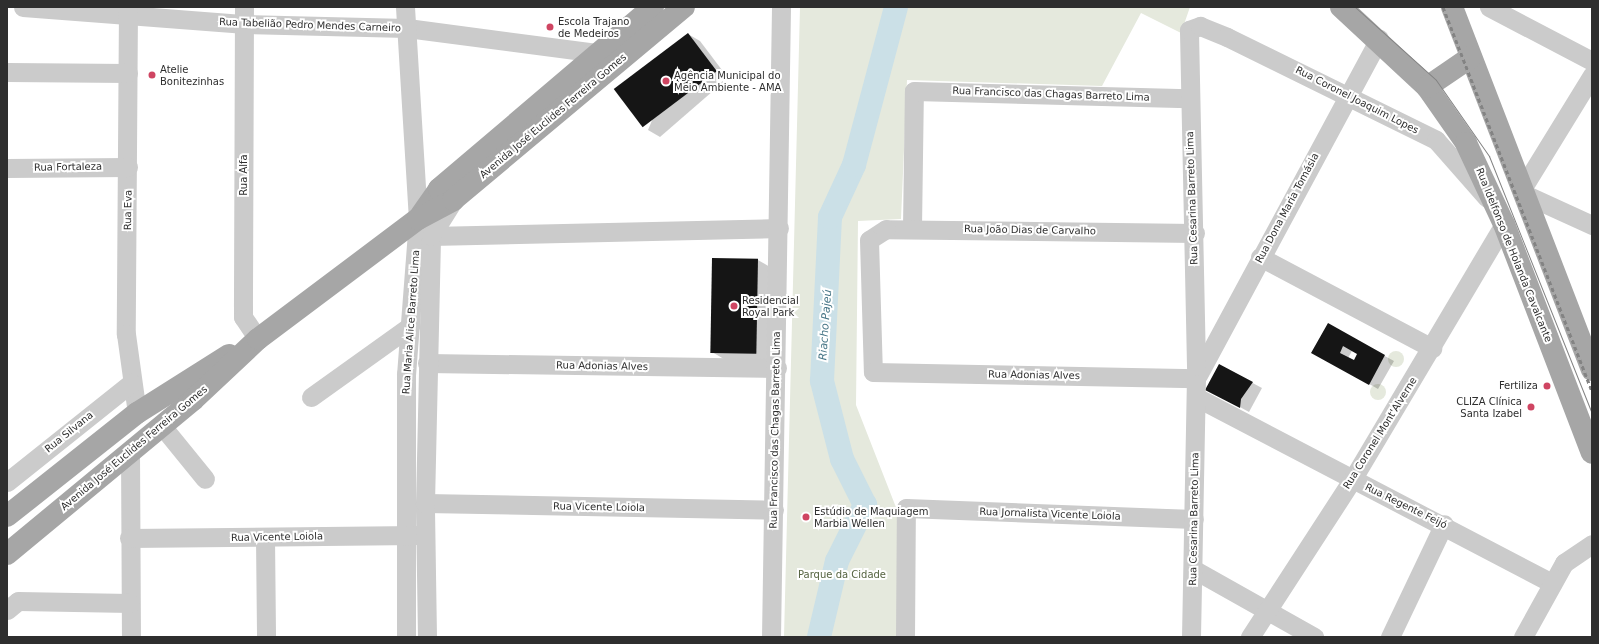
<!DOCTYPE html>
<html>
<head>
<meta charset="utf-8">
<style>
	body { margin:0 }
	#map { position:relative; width:1599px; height:644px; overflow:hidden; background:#fff; font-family:"DejaVu Sans",sans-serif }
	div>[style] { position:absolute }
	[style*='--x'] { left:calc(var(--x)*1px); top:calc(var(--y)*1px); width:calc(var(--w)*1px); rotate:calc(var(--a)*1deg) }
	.green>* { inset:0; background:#e5e9dd }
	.round { border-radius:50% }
	.shadow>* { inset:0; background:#0003 }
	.river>* { height:24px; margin:-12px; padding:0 12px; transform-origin:12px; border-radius:12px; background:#cbe0e7 }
	.building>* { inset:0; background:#151515; transform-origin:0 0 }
	.minor>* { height:19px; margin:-9.5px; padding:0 9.5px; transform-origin:9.5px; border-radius:9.5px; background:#cbcbcb }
	.major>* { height:22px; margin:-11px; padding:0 11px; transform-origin:11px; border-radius:11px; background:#a6a6a6 }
	.tram>* { height:1px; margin:-0.5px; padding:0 0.5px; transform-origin:0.5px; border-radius:0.5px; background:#838383 }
	.rail>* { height:3px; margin-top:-1.5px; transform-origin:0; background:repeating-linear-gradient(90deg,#838383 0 4px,transparent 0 7px) }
	.dots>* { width:11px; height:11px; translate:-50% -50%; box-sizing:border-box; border:2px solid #fff; border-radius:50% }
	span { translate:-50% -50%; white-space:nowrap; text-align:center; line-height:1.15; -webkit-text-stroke:4px #fff; paint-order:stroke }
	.poi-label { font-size:10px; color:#2e2e2e }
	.left { translate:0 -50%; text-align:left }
	.right { translate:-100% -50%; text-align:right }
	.street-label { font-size:10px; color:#2e2e2e }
	.park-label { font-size:10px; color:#566441 }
	.water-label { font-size:11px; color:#467586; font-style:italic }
	.frame { position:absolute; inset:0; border:8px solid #2e2e2e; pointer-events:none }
</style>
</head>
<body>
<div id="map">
	<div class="green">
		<div style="clip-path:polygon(800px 7px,1190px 7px,1181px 33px,1141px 13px,1102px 86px,907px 80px,901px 219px,858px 221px,856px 405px,899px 515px,897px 637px,784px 637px)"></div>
		<div class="round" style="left:1388px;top:351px;width:16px;height:16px"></div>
		<div class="round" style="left:1370px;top:384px;width:16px;height:16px"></div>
	</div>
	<div class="shadow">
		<div style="clip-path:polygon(688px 34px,700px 41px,728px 78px,660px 137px,648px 130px)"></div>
		<div style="clip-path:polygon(758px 260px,775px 270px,774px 363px,729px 362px,712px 352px)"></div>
		<div style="clip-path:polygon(evenodd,1328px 325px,1394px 361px,1378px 389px,1313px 352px,1328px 325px,1352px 351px,1358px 354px,1354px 362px,1348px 358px,1352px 351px)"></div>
		<div style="clip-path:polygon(1219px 365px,1262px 388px,1249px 412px,1216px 394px)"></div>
	</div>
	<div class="river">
		<div style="--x:819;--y:637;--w:78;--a:-76.7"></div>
		<div style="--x:837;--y:561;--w:63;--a:-63.4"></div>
		<div style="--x:865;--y:505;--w:51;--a:-116.6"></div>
		<div style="--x:842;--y:459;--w:81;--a:-104.4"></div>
		<div style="--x:822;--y:381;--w:164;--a:-87.2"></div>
		<div style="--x:830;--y:217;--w:57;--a:-65.2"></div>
		<div style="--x:854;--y:165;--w:163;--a:-75.1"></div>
	</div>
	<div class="building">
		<div style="left:688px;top:33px;width:48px;height:93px;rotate:53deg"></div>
		<div style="left:712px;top:258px;width:46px;height:95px;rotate:1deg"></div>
		<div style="clip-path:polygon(evenodd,1328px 323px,1385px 355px,1369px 385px,1311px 353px,1328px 323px,1343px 346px,1357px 354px,1354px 360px,1340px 353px,1343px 346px)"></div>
		<div style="clip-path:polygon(1219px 364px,1253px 382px,1241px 399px,1240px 408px,1205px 390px)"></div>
	</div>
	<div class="minor">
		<div style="--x:23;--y:7;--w:223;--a:4.4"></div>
		<div style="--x:245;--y:24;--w:162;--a:1.4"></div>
		<div style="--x:407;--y:28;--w:191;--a:7.5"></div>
		<div style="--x:128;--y:7;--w:327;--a:90.4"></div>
		<div style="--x:126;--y:334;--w:80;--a:82.1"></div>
		<div style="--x:244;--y:7;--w:300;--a:90.2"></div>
		<div style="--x:243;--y:307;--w:10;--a:90"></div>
		<div style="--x:243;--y:317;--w:27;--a:56"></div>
		<div style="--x:405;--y:7;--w:212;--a:86.5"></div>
		<div style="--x:418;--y:219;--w:155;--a:94.4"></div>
		<div style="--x:406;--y:374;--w:263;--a:90"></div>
		<div style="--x:1489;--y:7;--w:116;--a:27.7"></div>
		<div style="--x:7;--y:72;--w:121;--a:0.5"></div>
		<div style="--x:7;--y:168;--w:121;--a:-0.5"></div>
		<div style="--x:1522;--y:189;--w:134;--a:-58.4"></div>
		<div style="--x:1524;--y:194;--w:75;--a:24.5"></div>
		<div style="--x:912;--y:228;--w:137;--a:-89.2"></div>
		<div style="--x:914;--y:91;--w:274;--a:1.5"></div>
		<div style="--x:1195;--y:233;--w:309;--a:-179.3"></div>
		<div style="--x:886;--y:229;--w:20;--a:147"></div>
		<div style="--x:869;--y:240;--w:132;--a:88.3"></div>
		<div style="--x:873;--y:372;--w:323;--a:1.1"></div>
		<div style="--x:431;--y:236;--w:348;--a:-1.3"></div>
		<div style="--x:1260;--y:257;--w:195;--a:27.9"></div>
		<div style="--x:427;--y:363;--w:350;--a:0.8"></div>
		<div style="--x:1198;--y:375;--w:382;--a:-61.7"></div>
		<div style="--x:311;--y:397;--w:122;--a:-35.6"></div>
		<div style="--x:1196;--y:397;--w:402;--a:27.6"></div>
		<div style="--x:162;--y:426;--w:68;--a:50.9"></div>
		<div style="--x:130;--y:452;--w:185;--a:89.7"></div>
		<div style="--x:7;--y:482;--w:159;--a:-38.6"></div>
		<div style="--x:425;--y:503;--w:349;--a:1.1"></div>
		<div style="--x:129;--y:538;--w:288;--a:-0.6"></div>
		<div style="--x:265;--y:538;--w:99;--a:89.4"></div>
		<div style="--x:1193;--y:569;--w:139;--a:29.3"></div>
		<div style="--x:7;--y:610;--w:14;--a:-39"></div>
		<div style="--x:18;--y:601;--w:112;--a:1"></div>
		<div style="--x:427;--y:637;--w:134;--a:-90.9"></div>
		<div style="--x:425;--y:503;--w:267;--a:-88.7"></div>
		<div style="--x:431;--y:236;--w:41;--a:-57.8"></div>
		<div style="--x:771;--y:637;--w:630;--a:-89.09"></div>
		<div style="--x:905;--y:637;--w:129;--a:-89.6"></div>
		<div style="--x:906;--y:508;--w:288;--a:2.2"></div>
		<div style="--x:1191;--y:637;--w:271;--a:-88.9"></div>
		<div style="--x:1196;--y:366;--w:336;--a:-91.2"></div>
		<div style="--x:1189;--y:30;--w:12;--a:-20"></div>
		<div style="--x:1200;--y:26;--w:29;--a:22"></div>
		<div style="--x:1227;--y:37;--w:233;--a:26.2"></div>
		<div style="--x:1436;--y:140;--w:77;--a:48.7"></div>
		<div style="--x:1250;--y:637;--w:187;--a:-57"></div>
		<div style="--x:1352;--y:480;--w:298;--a:-59.3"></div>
		<div style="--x:1390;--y:637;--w:125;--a:-64.5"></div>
		<div style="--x:1523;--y:637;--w:85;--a:-61"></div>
		<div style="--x:1564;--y:563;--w:34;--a:-34"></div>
	</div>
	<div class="major">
		<div style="--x:1341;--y:7;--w:117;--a:42.9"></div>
		<div style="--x:1427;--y:87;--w:68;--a:55.1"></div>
		<div style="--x:1466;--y:143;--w:89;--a:64.9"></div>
		<div style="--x:1504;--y:224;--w:245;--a:69"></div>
		<div style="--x:1452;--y:7;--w:389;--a:68.9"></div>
		<div style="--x:1427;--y:87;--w:53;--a:-34.3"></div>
		<div style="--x:421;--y:215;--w:32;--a:-55"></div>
		<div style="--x:439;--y:189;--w:281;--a:-40.4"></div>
		<div style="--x:7;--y:516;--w:166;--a:-38.4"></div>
		<div style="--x:137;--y:413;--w:109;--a:-32.2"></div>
		<div style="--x:7;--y:554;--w:241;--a:-39.6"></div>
		<div style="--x:193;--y:400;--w:89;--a:-43.2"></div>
		<div style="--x:258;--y:339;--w:200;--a:-36.9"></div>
		<div style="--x:418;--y:219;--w:40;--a:-28"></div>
		<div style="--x:453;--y:200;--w:301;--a:-39.9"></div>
	</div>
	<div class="tram">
		<div style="--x:1355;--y:7;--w:109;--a:42"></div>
		<div style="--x:1436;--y:80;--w:93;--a:55.1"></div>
		<div style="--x:1489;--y:156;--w:277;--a:68.2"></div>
	</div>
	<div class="rail">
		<div style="--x:1443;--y:7;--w:412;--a:68.8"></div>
	</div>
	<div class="dots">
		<div style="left:550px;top:27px;background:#cf4562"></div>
		<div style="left:152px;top:75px;background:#cf4562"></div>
		<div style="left:666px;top:81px;background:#cf4562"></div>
		<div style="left:734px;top:306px;background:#cf4562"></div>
		<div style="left:1547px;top:386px;background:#cf4562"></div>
		<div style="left:1531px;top:407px;background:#cf4562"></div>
		<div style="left:806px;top:517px;background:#cf4562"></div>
	</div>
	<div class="poi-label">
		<span class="left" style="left:558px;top:27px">Escola Trajano<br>de Medeiros</span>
		<span class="left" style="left:160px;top:75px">Atelie<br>Bonitezinhas</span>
		<span class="left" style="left:674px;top:81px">Agência Municipal do<br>Meio Ambiente - AMA</span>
		<span class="left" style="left:742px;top:306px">Residencial<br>Royal Park</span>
		<span class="right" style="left:1538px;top:386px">Fertiliza</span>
		<span class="right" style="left:1522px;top:407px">CLIZA Clínica<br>Santa Izabel</span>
		<span class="left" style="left:814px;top:517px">Estúdio de Maquiagem<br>Marbia Wellen</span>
	</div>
	<div class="street-label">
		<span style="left:310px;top:25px;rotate:2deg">Rua Tabelião Pedro Mendes Carneiro</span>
		<span style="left:1051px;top:94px;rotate:2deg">Rua Francisco das Chagas Barreto Lima</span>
		<span style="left:1357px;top:100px;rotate:27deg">Rua Coronel Joaquim Lopes</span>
		<span style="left:553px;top:116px;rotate:-40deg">Avenida José Euclides Ferreira Gomes</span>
		<span style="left:68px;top:167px;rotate:-1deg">Rua Fortaleza</span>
		<span style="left:244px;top:175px;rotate:-90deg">Rua Alfa</span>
		<span style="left:1192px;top:198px;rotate:-92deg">Rua Cesarina Barreto Lima</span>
		<span style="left:1287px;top:208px;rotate:-62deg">Rua Dona Maria Tomásia</span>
		<span style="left:128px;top:210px;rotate:-89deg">Rua Eva</span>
		<span style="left:1030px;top:230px;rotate:1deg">Rua João Dias de Carvalho</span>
		<span style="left:1514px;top:255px;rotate:68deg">Rua Idelfonso de Holanda Cavalcante</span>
		<span style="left:411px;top:322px;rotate:-86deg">Rua Maria Alice Barreto Lima</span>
		<span style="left:602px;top:366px;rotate:1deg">Rua Adonias Alves</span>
		<span style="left:1034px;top:375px;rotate:1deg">Rua Adonias Alves</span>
		<span style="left:775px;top:430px;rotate:-89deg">Rua Francisco das Chagas Barreto Lima</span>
		<span style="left:69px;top:432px;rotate:-39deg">Rua Silvana</span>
		<span style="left:1380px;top:433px;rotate:-58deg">Rua Coronel Mont'Alverne</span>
		<span style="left:134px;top:448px;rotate:-40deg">Avenida José Euclides Ferreira Gomes</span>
		<span style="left:1406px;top:506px;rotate:26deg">Rua Regente Feijó</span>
		<span style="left:599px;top:507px;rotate:1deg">Rua Vicente Loiola</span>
		<span style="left:1050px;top:514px;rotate:2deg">Rua Jornalista Vicente Loiola</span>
		<span style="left:1194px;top:519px;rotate:-89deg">Rua Cesarina Barreto Lima</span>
		<span style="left:277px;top:537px;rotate:-1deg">Rua Vicente Loiola</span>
	</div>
	<div class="park-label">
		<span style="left:842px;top:575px">Parque da Cidade</span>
	</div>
	<div class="water-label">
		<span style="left:826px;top:325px;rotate:-86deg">Riacho Pajeú</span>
	</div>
	<div class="frame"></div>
</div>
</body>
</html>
